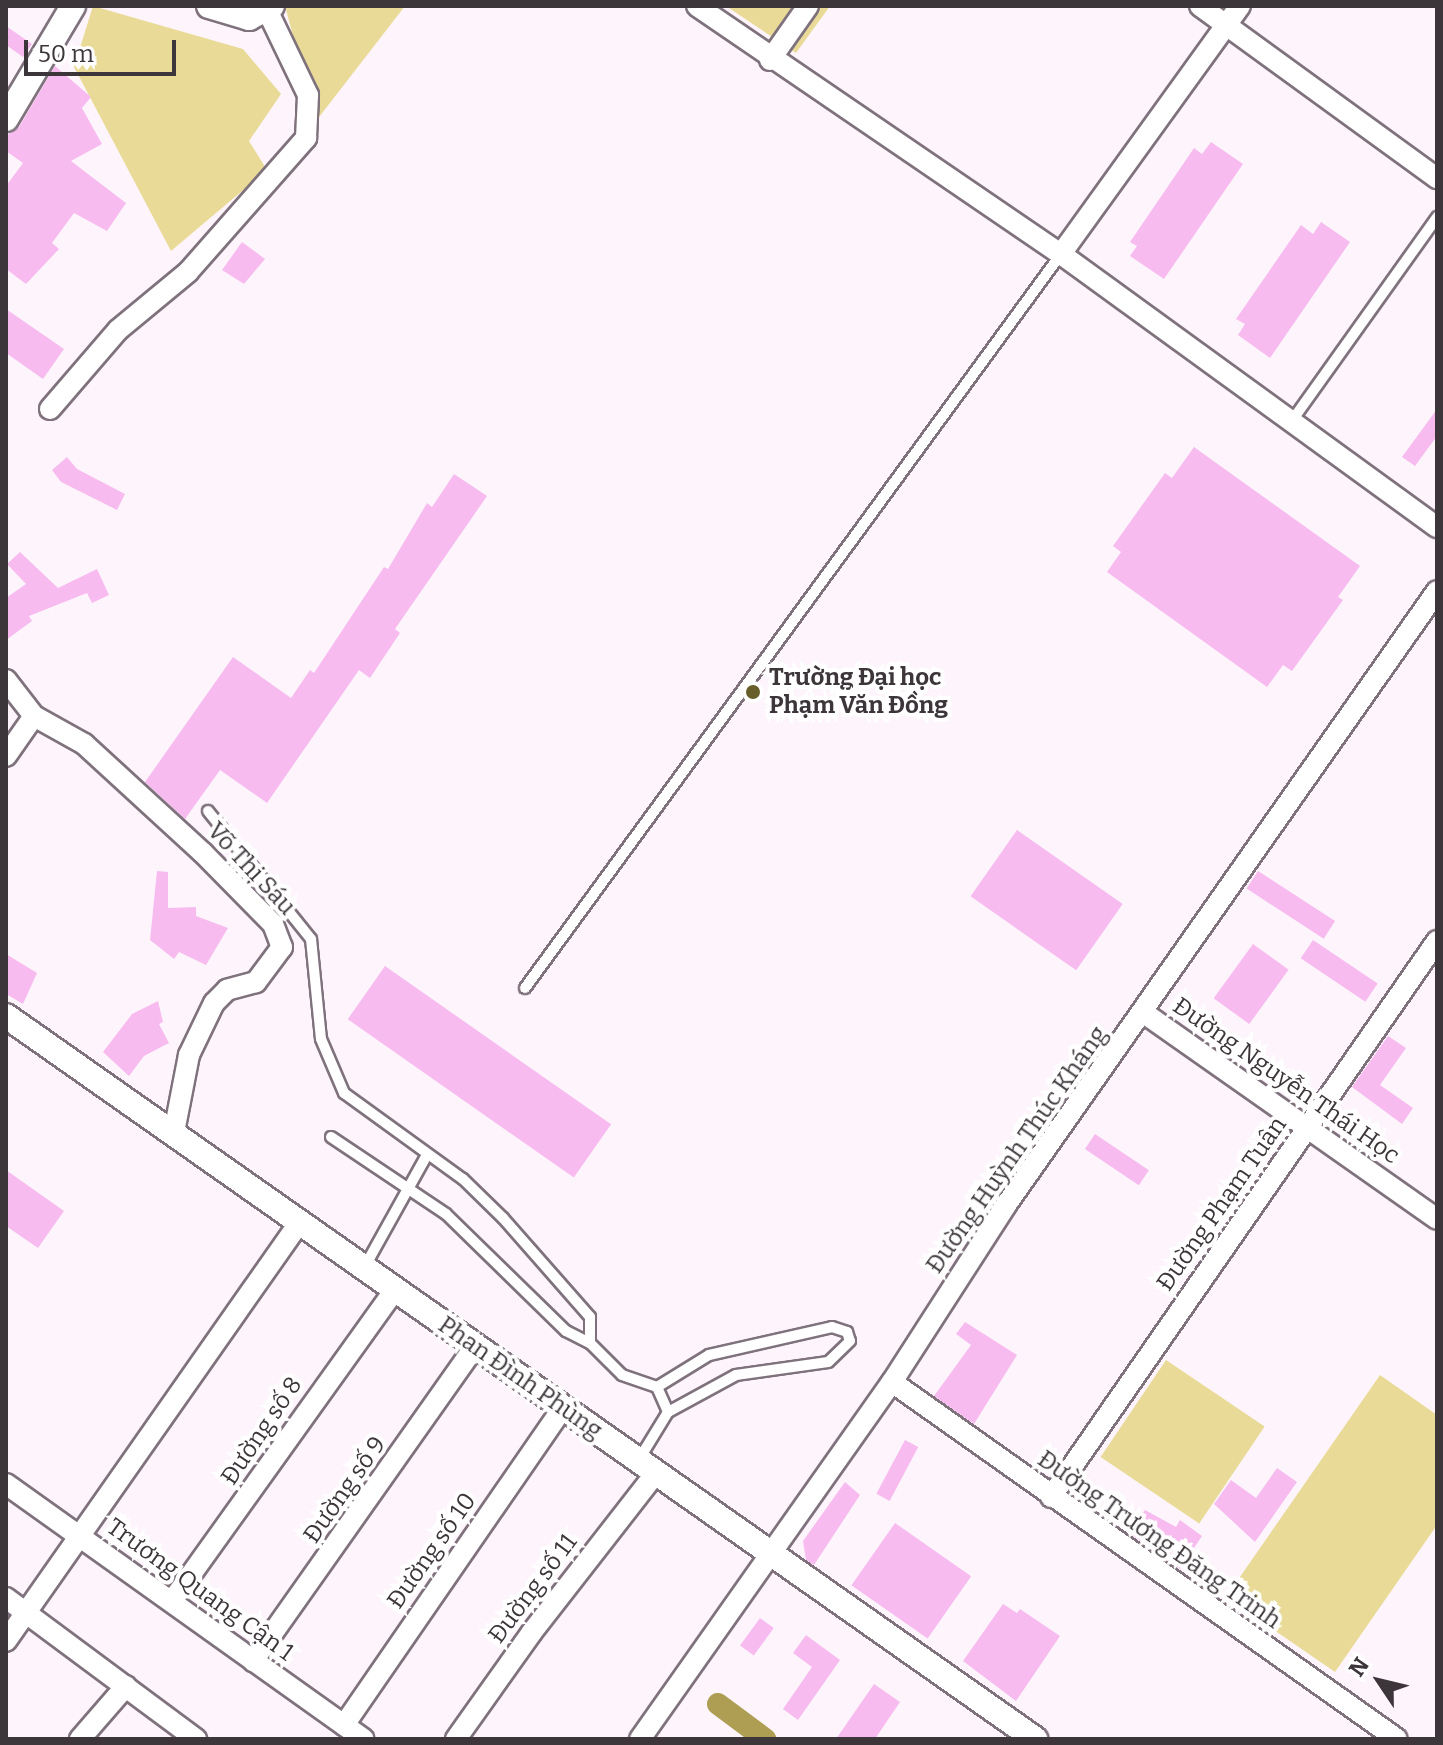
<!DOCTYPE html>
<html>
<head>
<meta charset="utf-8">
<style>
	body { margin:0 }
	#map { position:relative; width:1443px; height:1745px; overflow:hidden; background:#fef5fc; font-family:Bitter,serif }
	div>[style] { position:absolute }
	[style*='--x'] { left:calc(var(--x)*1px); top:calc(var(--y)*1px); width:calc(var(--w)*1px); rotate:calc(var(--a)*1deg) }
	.green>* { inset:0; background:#e9db97; transform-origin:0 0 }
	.canal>* { height:22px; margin:-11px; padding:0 11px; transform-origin:11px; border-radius:11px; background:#ad9e53 }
	.building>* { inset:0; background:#f8bbf0; transform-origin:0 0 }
	.roads { filter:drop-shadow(2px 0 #7f727d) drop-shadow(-2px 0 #7f727d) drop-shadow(0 2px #7f727d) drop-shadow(0 -2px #7f727d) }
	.service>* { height:10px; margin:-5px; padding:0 5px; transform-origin:5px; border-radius:5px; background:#fff }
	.minor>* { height:20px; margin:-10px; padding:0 10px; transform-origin:10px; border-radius:10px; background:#fff }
	.tertiary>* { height:24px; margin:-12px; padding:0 12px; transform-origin:12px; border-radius:12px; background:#fff }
	.dots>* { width:22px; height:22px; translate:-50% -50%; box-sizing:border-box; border:4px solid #fff; border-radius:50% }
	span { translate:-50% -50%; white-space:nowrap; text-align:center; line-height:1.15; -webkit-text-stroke:8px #fff; paint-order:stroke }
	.poi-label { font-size:24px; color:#3c363b; font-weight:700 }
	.left { translate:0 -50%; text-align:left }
	.street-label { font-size:24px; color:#3c363b }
	.frame { position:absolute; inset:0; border:8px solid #3c363b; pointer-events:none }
	.north { position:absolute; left:1339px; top:1641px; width:80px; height:80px; -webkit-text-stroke:6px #fff; paint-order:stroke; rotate:305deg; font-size:22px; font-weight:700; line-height:32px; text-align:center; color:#3c363b }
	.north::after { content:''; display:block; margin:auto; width:28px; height:36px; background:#3c363b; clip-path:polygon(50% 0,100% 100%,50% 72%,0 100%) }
	.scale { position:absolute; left:24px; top:40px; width:152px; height:36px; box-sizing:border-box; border:4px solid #3c363b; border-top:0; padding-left:10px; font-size:24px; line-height:28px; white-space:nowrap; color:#3c363b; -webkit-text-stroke:6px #fff; paint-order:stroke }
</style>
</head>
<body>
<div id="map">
	<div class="green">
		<div style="clip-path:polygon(93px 6px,243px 49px,281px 94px,249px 141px,267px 170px,171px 251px,74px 67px)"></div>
		<div style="clip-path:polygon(285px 6px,405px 6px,316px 121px)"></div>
		<div style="clip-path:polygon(726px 6px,830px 6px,796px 53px)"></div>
		<div style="left:1166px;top:1360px;width:119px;height:117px;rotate:34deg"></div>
		<div style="clip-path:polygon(1380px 1375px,1437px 1415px,1437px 1525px,1335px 1672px,1226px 1597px)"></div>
	</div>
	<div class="canal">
		<div style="--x:718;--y:1704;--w:59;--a:36.7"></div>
	</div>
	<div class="building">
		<div style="clip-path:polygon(6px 26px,32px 44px,23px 57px,6px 45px)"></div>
		<div style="clip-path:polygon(55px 66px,91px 97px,82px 108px,102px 144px,71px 161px,126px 203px,107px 231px,74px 213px,52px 243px,59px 249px,26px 284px,6px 269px,6px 186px,23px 163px,6px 151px,6px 136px,19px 127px)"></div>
		<div style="clip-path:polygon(1211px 142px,1243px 164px,1164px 279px,1130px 256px,1137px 246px,1130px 242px,1194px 148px,1202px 154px)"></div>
		<div style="clip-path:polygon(1321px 222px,1350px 242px,1270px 358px,1238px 335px,1245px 324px,1236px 319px,1301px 225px,1313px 234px)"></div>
		<div style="clip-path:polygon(242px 242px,265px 259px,244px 284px,222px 270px)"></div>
		<div style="clip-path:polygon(6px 309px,64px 349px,43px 379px,6px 353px)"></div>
		<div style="clip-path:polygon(1437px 409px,1437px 436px,1415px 466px,1402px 457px)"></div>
		<div style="clip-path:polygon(1194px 447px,1360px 566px,1338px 597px,1343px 600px,1292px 671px,1283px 665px,1267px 687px,1107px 572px,1121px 552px,1113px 546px,1165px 473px,1172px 478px)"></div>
		<div style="clip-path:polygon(67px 457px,77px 469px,125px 494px,117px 510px,61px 482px,52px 470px)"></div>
		<div style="clip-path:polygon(454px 474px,487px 496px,395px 629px,400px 633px,370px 678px,359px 670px,267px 803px,220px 770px,185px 819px,145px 782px,233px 657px,291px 698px,310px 670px,314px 673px,384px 567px,388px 569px,427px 503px,432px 507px)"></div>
		<div style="clip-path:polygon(20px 552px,58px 588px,97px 569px,109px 595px,92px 603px,87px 593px,29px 616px,32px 621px,6px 640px,6px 598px,26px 584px,7px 564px)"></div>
		<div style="left:1017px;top:830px;width:129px;height:81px;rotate:35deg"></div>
		<div style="clip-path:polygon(157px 871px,168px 872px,168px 908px,196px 907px,196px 916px,228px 928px,206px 965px,179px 952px,174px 959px,150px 940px)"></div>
		<div style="left:1258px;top:871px;width:92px;height:21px;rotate:33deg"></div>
		<div style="left:1313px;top:940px;width:78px;height:22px;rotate:34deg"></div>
		<div style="left:1253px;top:944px;width:44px;height:67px;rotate:36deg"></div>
		<div style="clip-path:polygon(6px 954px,37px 973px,23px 1004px,6px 994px)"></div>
		<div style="left:385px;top:966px;width:276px;height:65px;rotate:35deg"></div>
		<div style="clip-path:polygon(158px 1001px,163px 1022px,159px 1024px,169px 1043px,144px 1056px,129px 1076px,103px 1052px,132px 1014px)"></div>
		<div style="clip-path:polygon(1388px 1036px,1406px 1048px,1380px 1085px,1413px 1108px,1402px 1124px,1352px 1087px)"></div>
		<div style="left:1095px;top:1134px;width:65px;height:18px;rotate:34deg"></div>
		<div style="clip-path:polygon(6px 1170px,64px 1211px,38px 1248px,6px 1226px)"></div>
		<div style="clip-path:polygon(965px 1322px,1017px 1355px,974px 1424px,934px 1396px,971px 1345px,956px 1334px)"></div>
		<div style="left:905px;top:1440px;width:15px;height:61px;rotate:28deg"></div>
		<div style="clip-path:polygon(1277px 1468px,1297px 1482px,1255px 1542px,1214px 1504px,1231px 1480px,1256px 1498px)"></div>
		<div style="clip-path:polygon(845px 1482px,860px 1495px,814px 1565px,806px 1560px,803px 1541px)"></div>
		<div style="clip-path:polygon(1145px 1510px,1176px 1527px,1180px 1520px,1202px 1536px,1180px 1569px,1129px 1533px)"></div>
		<div style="left:895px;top:1523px;width:93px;height:76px;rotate:35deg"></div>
		<div style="clip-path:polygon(1003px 1604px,1017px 1613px,1020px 1609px,1060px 1636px,1016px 1701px,963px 1661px)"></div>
		<div style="left:760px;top:1618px;width:17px;height:34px;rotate:36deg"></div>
		<div style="clip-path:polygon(806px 1635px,840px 1660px,798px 1720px,783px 1709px,812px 1667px,793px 1653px)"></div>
		<div style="clip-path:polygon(874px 1684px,900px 1702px,875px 1739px,836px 1739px)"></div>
	</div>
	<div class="roads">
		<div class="service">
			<div style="--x:1291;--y:422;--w:252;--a:-54.5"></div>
			<div style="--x:208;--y:811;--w:164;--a:51.2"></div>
			<div style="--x:311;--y:939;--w:100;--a:84.3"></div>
			<div style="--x:321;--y:1039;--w:59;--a:66.9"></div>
			<div style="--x:344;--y:1093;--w:147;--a:35.9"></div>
			<div style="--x:463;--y:1179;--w:56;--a:44.3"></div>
			<div style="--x:503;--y:1218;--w:132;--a:48.7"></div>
			<div style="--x:590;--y:1317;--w:26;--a:90"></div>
			<div style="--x:525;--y:988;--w:909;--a:-53.86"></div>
			<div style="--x:331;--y:1137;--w:138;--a:33.8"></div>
			<div style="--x:446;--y:1214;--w:168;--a:44.3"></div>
			<div style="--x:566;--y:1331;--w:27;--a:27"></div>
			<div style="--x:590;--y:1343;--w:45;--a:45"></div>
			<div style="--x:622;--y:1375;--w:37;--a:19"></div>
			<div style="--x:657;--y:1387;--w:27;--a:66"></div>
			<div style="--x:668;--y:1412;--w:57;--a:121.5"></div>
			<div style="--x:364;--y:1268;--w:129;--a:-60.9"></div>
			<div style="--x:657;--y:1387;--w:61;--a:-31.6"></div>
			<div style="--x:709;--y:1355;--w:126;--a:-12.8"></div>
			<div style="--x:832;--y:1327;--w:16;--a:18"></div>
			<div style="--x:847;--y:1332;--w:9;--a:72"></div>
			<div style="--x:850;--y:1341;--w:30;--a:136"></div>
			<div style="--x:828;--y:1362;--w:93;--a:172"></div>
			<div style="--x:736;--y:1375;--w:77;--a:151.4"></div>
		</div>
		<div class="minor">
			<div style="--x:697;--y:6;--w:440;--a:34.3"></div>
			<div style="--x:1061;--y:254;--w:465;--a:36"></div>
			<div style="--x:1200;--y:6;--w:293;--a:36"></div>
			<div style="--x:770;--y:60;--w:66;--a:-54.9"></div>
			<div style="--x:1061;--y:254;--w:306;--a:-54.2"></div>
			<div style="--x:50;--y:409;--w:104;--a:-49.3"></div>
			<div style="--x:118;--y:330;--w:91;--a:-39.6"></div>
			<div style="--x:188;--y:272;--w:179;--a:-48.6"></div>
			<div style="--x:306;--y:138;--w:43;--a:-87.3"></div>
			<div style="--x:308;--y:95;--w:92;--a:-115.7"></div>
			<div style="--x:6;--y:680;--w:46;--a:52.1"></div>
			<div style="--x:34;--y:716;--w:57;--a:29.2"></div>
			<div style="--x:84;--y:744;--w:160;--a:42.5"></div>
			<div style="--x:202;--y:852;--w:101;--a:45.4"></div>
			<div style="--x:273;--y:924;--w:25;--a:69"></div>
			<div style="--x:282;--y:947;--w:44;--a:126.6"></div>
			<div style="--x:256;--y:982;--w:30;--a:165"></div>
			<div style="--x:227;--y:990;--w:18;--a:135"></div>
			<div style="--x:214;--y:1003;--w:58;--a:115.7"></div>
			<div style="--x:189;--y:1055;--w:78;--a:101"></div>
			<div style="--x:6;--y:756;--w:49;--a:-55"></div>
			<div style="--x:1144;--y:1013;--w:358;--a:35.1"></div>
			<div style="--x:892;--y:1382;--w:618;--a:35.26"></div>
			<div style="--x:6;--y:1484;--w:439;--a:35.5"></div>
			<div style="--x:1051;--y:1497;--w:677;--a:-55.23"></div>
			<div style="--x:6;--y:1598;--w:237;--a:36.6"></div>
			<div style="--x:172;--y:1601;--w:381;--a:-54.4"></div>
			<div style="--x:6;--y:1641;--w:510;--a:-54.97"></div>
			<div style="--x:253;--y:1661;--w:385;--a:-54.8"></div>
			<div style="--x:344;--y:1725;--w:385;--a:-55.4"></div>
			<div style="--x:80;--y:1739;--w:70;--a:-49"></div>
			<div style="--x:456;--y:1739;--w:131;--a:-54.6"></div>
			<div style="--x:532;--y:1632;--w:200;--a:-52.1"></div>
			<div style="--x:640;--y:1739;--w:437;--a:-54.8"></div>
			<div style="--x:892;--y:1382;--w:211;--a:-57.2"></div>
			<div style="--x:1006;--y:1205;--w:750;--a:-54.93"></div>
		</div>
		<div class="tertiary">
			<div style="--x:209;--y:6;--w:42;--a:16.7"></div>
			<div style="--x:249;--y:18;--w:26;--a:-28"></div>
			<div style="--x:6;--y:119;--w:131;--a:-59.3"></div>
			<div style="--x:6;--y:1016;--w:1258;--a:35.09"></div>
		</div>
	</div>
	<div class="dots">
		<div style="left:753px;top:692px;background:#685e2a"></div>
	</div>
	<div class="poi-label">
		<span class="left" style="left:769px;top:692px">Trường Đại học<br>Phạm Văn Đồng</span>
	</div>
	<div class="street-label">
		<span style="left:251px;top:869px;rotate:47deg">Võ Thị Sáu</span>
		<span style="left:1286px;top:1081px;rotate:35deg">Đường Nguyễn Thái Học</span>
		<span style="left:1017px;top:1150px;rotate:-55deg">Đường Huỳnh Thúc Kháng</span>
		<span style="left:1222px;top:1204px;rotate:-55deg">Đường Phạm Tuân</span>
		<span style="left:520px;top:1378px;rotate:35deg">Phan Đình Phùng</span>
		<span style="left:262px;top:1431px;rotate:-56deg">Đường số 8</span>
		<span style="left:345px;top:1490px;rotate:-55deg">Đường số 9</span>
		<span style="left:1159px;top:1540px;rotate:35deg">Đường Trương Đăng Trinh</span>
		<span style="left:432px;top:1551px;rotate:-55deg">Đường số 10</span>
		<span style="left:533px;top:1589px;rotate:-53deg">Đường số 11</span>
		<span style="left:200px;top:1590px;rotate:36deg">Trương Quang Cận 1</span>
	</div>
	<div class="frame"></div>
	<div class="north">N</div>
	<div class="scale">50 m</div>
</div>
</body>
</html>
